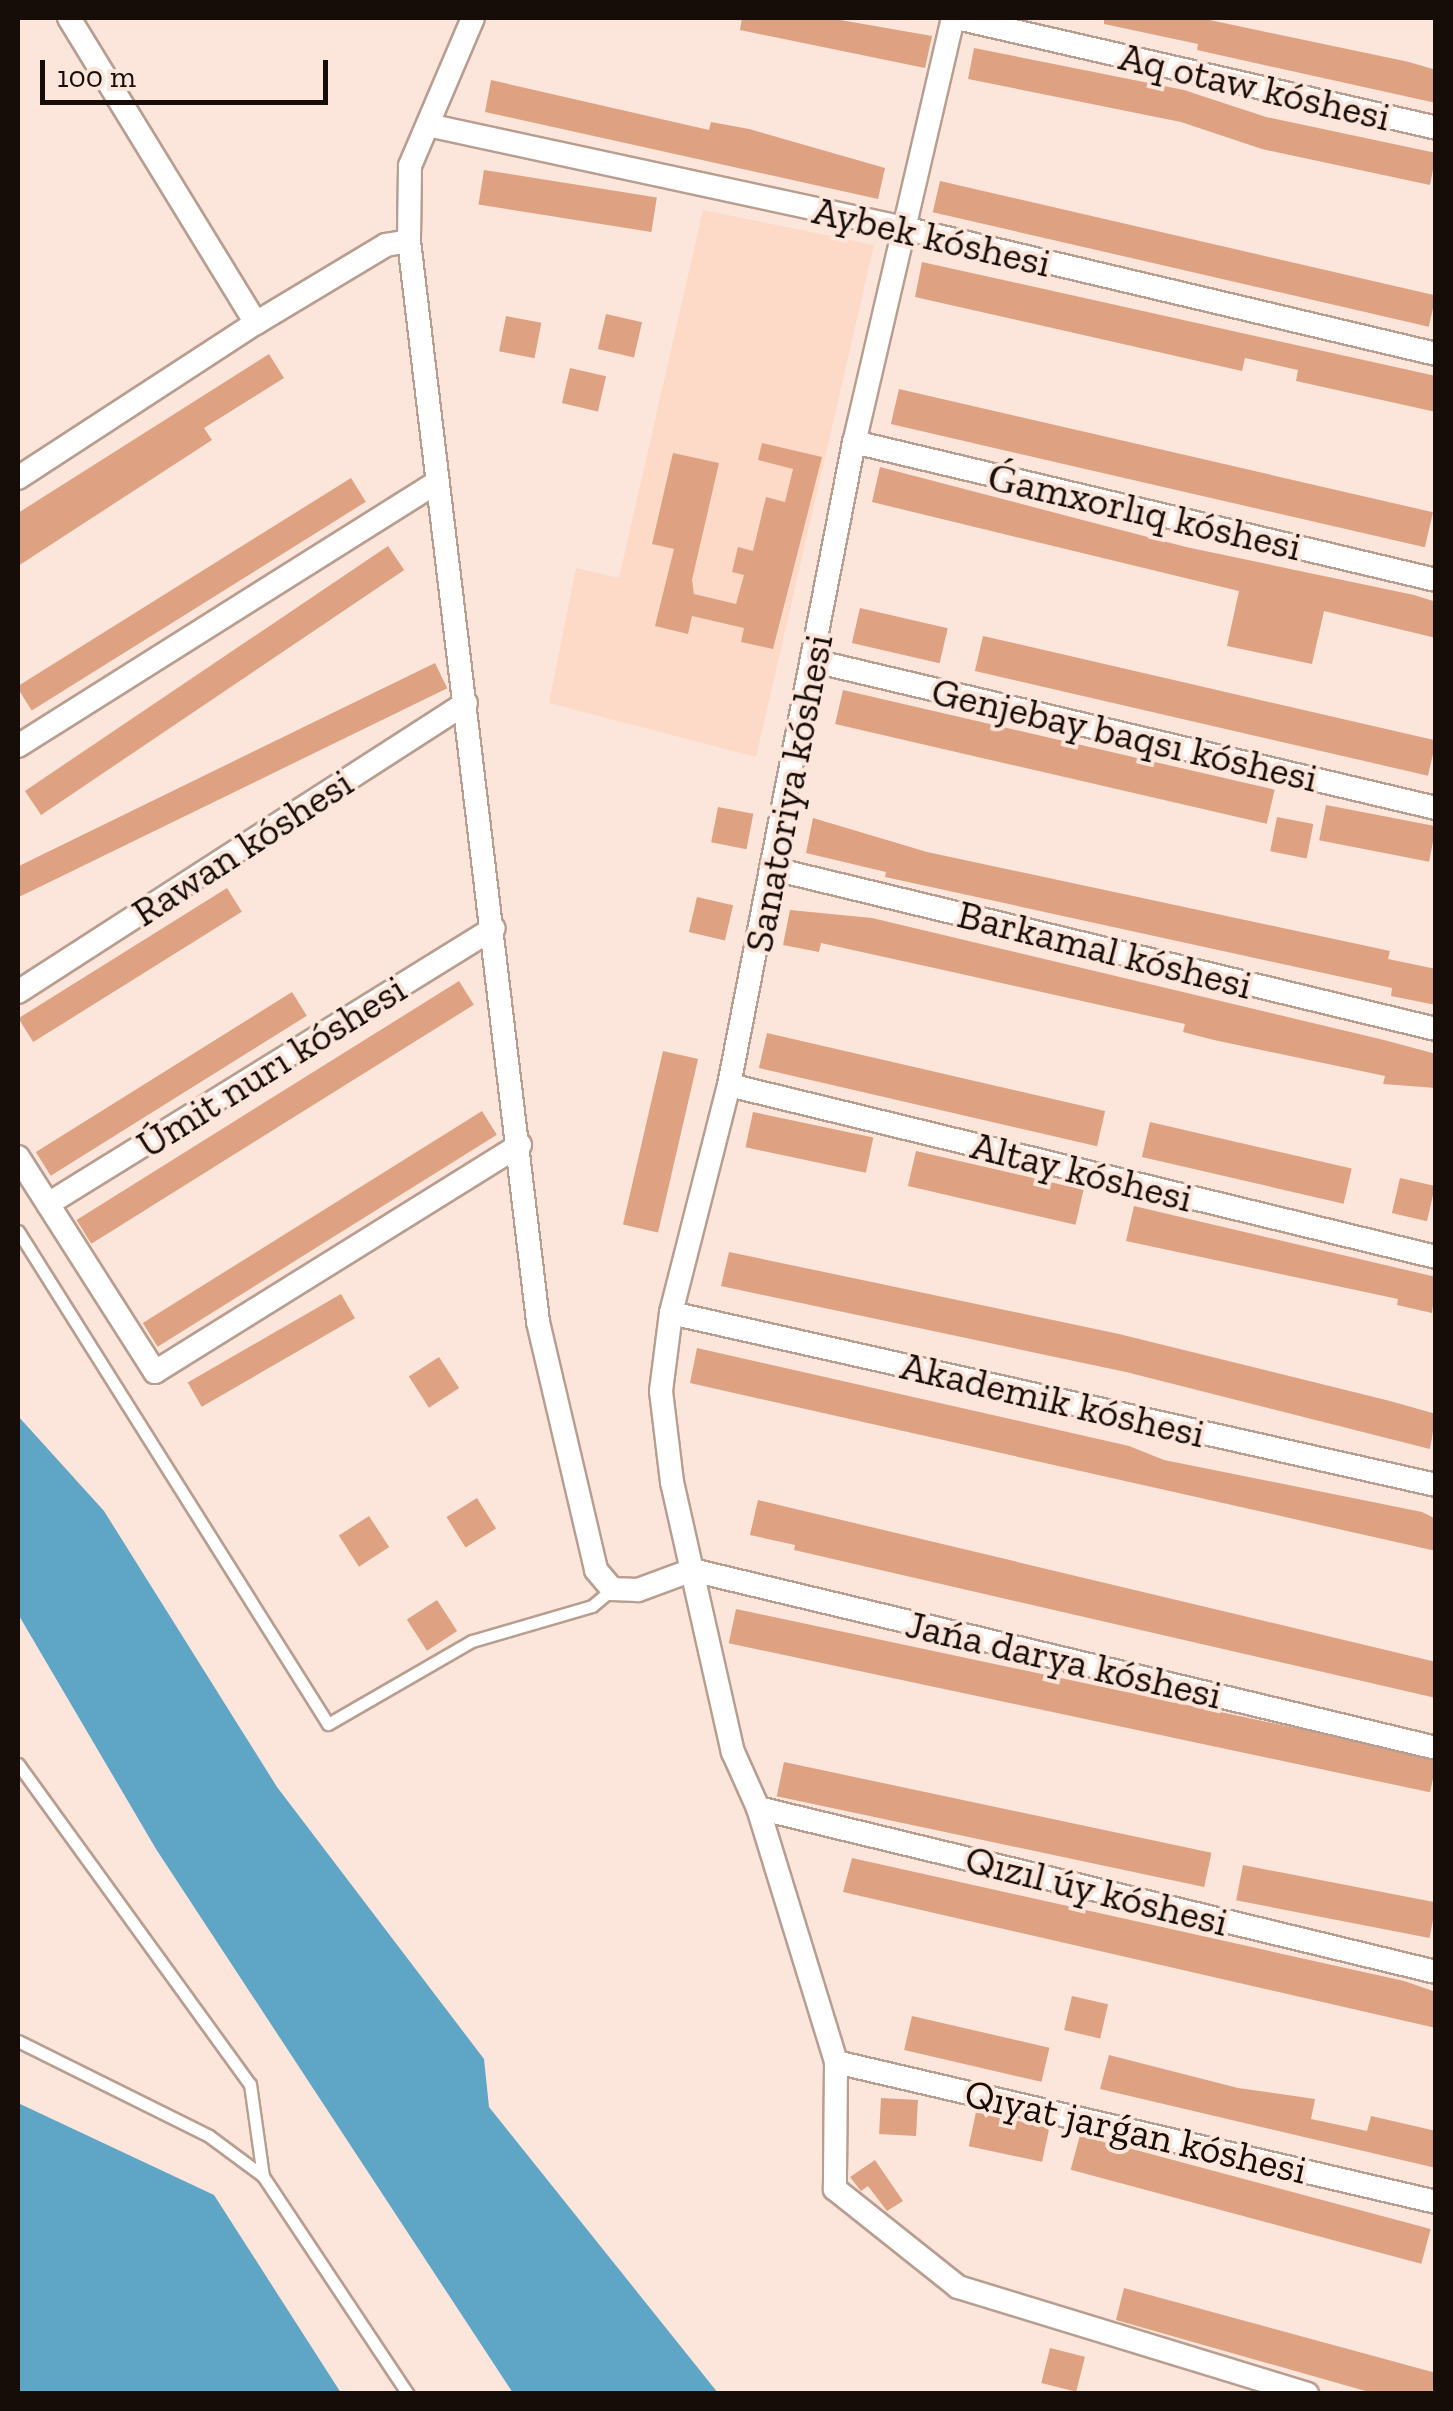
<!DOCTYPE html>
<html>
<head>
<meta charset="utf-8">
<style>
	body { margin:0 }
	#map { position:relative; width:1453px; height:2411px; overflow:hidden; background:#fce5da; font-family:"Zilla Slab",serif }
	div>[style] { position:absolute }
	[style*='--x'] { left:calc(var(--x)*1px); top:calc(var(--y)*1px); width:calc(var(--w)*1px); rotate:calc(var(--a)*1deg) }
	.built>* { inset:0; background:#fddac8 }
	.water>* { inset:0; background:#5fa5c6 }
	.building>* { inset:0; background:#dea181; transform-origin:0 0 }
	.roads { filter:drop-shadow(2px 0 #b89e90) drop-shadow(-2px 0 #b89e90) drop-shadow(0 2px #b89e90) drop-shadow(0 -2px #b89e90) }
	.service>* { height:11px; margin:-5.5px; padding:0 5.5px; transform-origin:5.5px; border-radius:5.5px; background:#fff }
	.minor>* { height:22px; margin:-11px; padding:0 11px; transform-origin:11px; border-radius:11px; background:#fff }
	span { translate:-50% -50%; white-space:nowrap; text-align:center; line-height:1.15; -webkit-text-stroke:8px #fce5da; paint-order:stroke }
	.street-label { font-size:40px; color:#160d08 }
	.frame { position:absolute; inset:0; border:20px solid #160d08; pointer-events:none }
	.scale { position:absolute; left:40px; top:60px; width:288px; height:45px; box-sizing:border-box; border:5px solid #160d08; border-top:0; padding-left:12px; font-size:30px; line-height:35px; white-space:nowrap; color:#160d08; -webkit-text-stroke:8px #fce5da; paint-order:stroke }
</style>
</head>
<body>
<div id="map">
	<div class="built">
		<div style="clip-path:polygon(703px 210px,874px 245px,756px 757px,549px 703px,576px 568px,619px 578px)"></div>
	</div>
	<div class="water">
		<div style="clip-path:polygon(18px 1416px,104px 1511px,277px 1787px,484px 2059px,489px 2107px,718px 2393px,513px 2393px,156px 1849px,18px 1614px)"></div>
		<div style="clip-path:polygon(18px 2103px,214px 2195px,341px 2393px,18px 2393px)"></div>
	</div>
	<div class="building">
		<div style="clip-path:polygon(742px 18px,829px 18px,932px 36px,925px 68px,740px 30px)"></div>
		<div style="clip-path:polygon(1104px 18px,1200px 18px,1409px 62px,1436px 70px,1436px 103px,1197px 50px,1198px 44px,1104px 24px)"></div>
		<div style="clip-path:polygon(974px 48px,1184px 90px,1266px 117px,1436px 153px,1430px 185px,1262px 149px,1181px 122px,968px 79px)"></div>
		<div style="clip-path:polygon(491px 80px,709px 130px,711px 122px,749px 129px,885px 168px,878px 199px,485px 112px)"></div>
		<div style="left:484px;top:170px;width:175px;height:35px;rotate:9deg"></div>
		<div style="left:940px;top:181px;width:509px;height:32px;rotate:13deg"></div>
		<div style="clip-path:polygon(922px 262px,1436px 376px,1436px 412px,1296px 381px,1298px 370px,1245px 358px,1242px 371px,915px 297px)"></div>
		<div style="left:606px;top:314px;width:37px;height:36px;rotate:13deg"></div>
		<div style="left:506px;top:316px;width:36px;height:36px;rotate:11deg"></div>
		<div style="clip-path:polygon(269px 354px,284px 378px,204px 428px,212px 440px,18px 566px,18px 513px)"></div>
		<div style="left:570px;top:368px;width:37px;height:36px;rotate:13deg"></div>
		<div style="left:899px;top:389px;width:548px;height:36px;rotate:13deg"></div>
		<div style="clip-path:polygon(762px 443px,822px 457px,773px 649px,741px 642px,744px 628px,692px 616px,688px 634px,655px 626px,674px 549px,652px 544px,673px 453px,719px 463px,692px 580px,694px 594px,736px 604px,744px 575px,732px 572px,738px 547px,753px 551px,766px 497px,785px 502px,793px 469px,758px 460px)"></div>
		<div style="clip-path:polygon(880px 467px,1186px 547px,1414px 595px,1436px 602px,1436px 638px,1324px 611px,1312px 664px,1227px 646px,1239px 591px,872px 502px)"></div>
		<div style="left:351px;top:478px;width:28px;height:394px;rotate:58deg"></div>
		<div style="left:388px;top:546px;width:29px;height:438px;rotate:56deg"></div>
		<div style="left:860px;top:608px;width:90px;height:36px;rotate:13deg"></div>
		<div style="left:983px;top:636px;width:465px;height:36px;rotate:13deg"></div>
		<div style="left:435px;top:663px;width:28px;height:492px;rotate:64deg"></div>
		<div style="left:843px;top:690px;width:443px;height:35px;rotate:13deg"></div>
		<div style="left:1326px;top:805px;width:112px;height:36px;rotate:11deg"></div>
		<div style="left:718px;top:807px;width:36px;height:36px;rotate:11deg"></div>
		<div style="left:1277px;top:817px;width:37px;height:35px;rotate:11deg"></div>
		<div style="clip-path:polygon(813px 818px,927px 852px,1390px 951px,1388px 959px,1436px 969px,1436px 1005px,1391px 996px,1392px 988px,885px 877px,886px 872px,806px 853px)"></div>
		<div style="left:227px;top:888px;width:28px;height:246px;rotate:58deg"></div>
		<div style="left:697px;top:897px;width:37px;height:36px;rotate:13deg"></div>
		<div style="clip-path:polygon(790px 910px,872px 918px,1384px 1040px,1436px 1054px,1436px 1088px,1383px 1084px,1385px 1076px,1214px 1040px,1183px 1032px,1185px 1024px,957px 973px,821px 943px,819px 952px,783px 945px)"></div>
		<div style="left:459px;top:981px;width:28px;height:451px;rotate:58deg"></div>
		<div style="left:292px;top:992px;width:28px;height:302px;rotate:58deg"></div>
		<div style="left:767px;top:1033px;width:347px;height:36px;rotate:13deg"></div>
		<div style="left:663px;top:1051px;width:36px;height:178px;rotate:13deg"></div>
		<div style="left:482px;top:1111px;width:28px;height:400px;rotate:58deg"></div>
		<div style="left:753px;top:1112px;width:123px;height:36px;rotate:12deg"></div>
		<div style="left:1150px;top:1122px;width:207px;height:36px;rotate:13deg"></div>
		<div style="left:916px;top:1151px;width:172px;height:36px;rotate:13deg"></div>
		<div style="left:1400px;top:1178px;width:36px;height:36px;rotate:13deg"></div>
		<div style="clip-path:polygon(1134px 1206px,1436px 1277px,1432px 1313px,1397px 1305px,1398px 1299px,1126px 1241px)"></div>
		<div style="clip-path:polygon(729px 1252px,1119px 1334px,1390px 1401px,1436px 1414px,1430px 1449px,1126px 1372px,721px 1286px)"></div>
		<div style="left:341px;top:1294px;width:28px;height:177px;rotate:60deg"></div>
		<div style="clip-path:polygon(697px 1348px,1129px 1446px,1164px 1460px,1422px 1512px,1436px 1519px,1436px 1551px,690px 1383px)"></div>
		<div style="left:439px;top:1357px;width:37px;height:36px;rotate:57deg"></div>
		<div style="left:477px;top:1498px;width:36px;height:36px;rotate:58deg"></div>
		<div style="clip-path:polygon(758px 1500px,1436px 1662px,1436px 1698px,794px 1550px,795px 1545px,750px 1535px)"></div>
		<div style="left:369px;top:1516px;width:37px;height:36px;rotate:57deg"></div>
		<div style="left:437px;top:1600px;width:37px;height:36px;rotate:57deg"></div>
		<div style="left:736px;top:1609px;width:717px;height:35px;rotate:12deg"></div>
		<div style="left:784px;top:1762px;width:437px;height:35px;rotate:12deg"></div>
		<div style="clip-path:polygon(852px 1858px,1404px 1981px,1436px 1992px,1436px 2028px,843px 1892px)"></div>
		<div style="left:1243px;top:1865px;width:197px;height:36px;rotate:11deg"></div>
		<div style="left:1072px;top:1996px;width:37px;height:35px;rotate:13deg"></div>
		<div style="left:912px;top:2016px;width:141px;height:35px;rotate:13deg"></div>
		<div style="clip-path:polygon(1109px 2055px,1238px 2088px,1315px 2099px,1311px 2119px,1367px 2131px,1371px 2116px,1436px 2131px,1436px 2168px,1100px 2089px)"></div>
		<div style="left:881px;top:2098px;width:37px;height:36px;rotate:3deg"></div>
		<div style="left:976px;top:2112px;width:75px;height:35px;rotate:12deg"></div>
		<div style="left:1080px;top:2135px;width:363px;height:36px;rotate:15deg"></div>
		<div style="clip-path:polygon(875px 2160px,903px 2201px,887px 2211px,868px 2186px,861px 2191px,850px 2177px)"></div>
		<div style="clip-path:polygon(1124px 2288px,1436px 2373px,1432px 2394px,1376px 2394px,1116px 2320px)"></div>
		<div style="left:1050px;top:2348px;width:36px;height:36px;rotate:14deg"></div>
	</div>
	<div class="roads">
		<div class="service">
			<div style="--x:18;--y:1231;--w:582;--a:57.84"></div>
			<div style="--x:328;--y:1724;--w:166;--a:-30"></div>
			<div style="--x:472;--y:1641;--w:125;--a:-16.3"></div>
			<div style="--x:592;--y:1606;--w:26;--a:-40"></div>
			<div style="--x:18;--y:1764;--w:395;--a:54.1"></div>
			<div style="--x:250;--y:2084;--w:93;--a:82"></div>
			<div style="--x:18;--y:2041;--w:213;--a:26.4"></div>
			<div style="--x:209;--y:2136;--w:67;--a:36.5"></div>
			<div style="--x:263;--y:2176;--w:262;--a:56.4"></div>
		</div>
		<div class="minor">
			<div style="--x:69;--y:18;--w:358;--a:58.5"></div>
			<div style="--x:473;--y:18;--w:161;--a:113.1"></div>
			<div style="--x:410;--y:166;--w:75;--a:90.8"></div>
			<div style="--x:409;--y:241;--w:1089;--a:83.19"></div>
			<div style="--x:538;--y:1322;--w:255;--a:76.8"></div>
			<div style="--x:596;--y:1570;--w:25;--a:50"></div>
			<div style="--x:612;--y:1589;--w:26;--a:2"></div>
			<div style="--x:638;--y:1590;--w:58;--a:-20.3"></div>
			<div style="--x:953;--y:18;--w:435;--a:103.1"></div>
			<div style="--x:854;--y:442;--w:655;--a:101"></div>
			<div style="--x:729;--y:1085;--w:235;--a:104.3"></div>
			<div style="--x:671;--y:1313;--w:79;--a:97.3"></div>
			<div style="--x:661;--y:1391;--w:92;--a:83.1"></div>
			<div style="--x:672;--y:1482;--w:277;--a:77.3"></div>
			<div style="--x:733;--y:1752;--w:61;--a:65.9"></div>
			<div style="--x:758;--y:1808;--w:266;--a:72.9"></div>
			<div style="--x:836;--y:2062;--w:127;--a:90.5"></div>
			<div style="--x:835;--y:2189;--w:157;--a:38.5"></div>
			<div style="--x:958;--y:2287;--w:365;--a:17"></div>
			<div style="--x:957;--y:18;--w:491;--a:12.9"></div>
			<div style="--x:428;--y:125;--w:487;--a:12.2"></div>
			<div style="--x:904;--y:228;--w:547;--a:13.32"></div>
			<div style="--x:854;--y:442;--w:598;--a:13.34"></div>
			<div style="--x:18;--y:478;--w:284;--a:-33.1"></div>
			<div style="--x:256;--y:323;--w:152;--a:-31"></div>
			<div style="--x:386;--y:245;--w:23;--a:-10"></div>
			<div style="--x:814;--y:661;--w:639;--a:13.3"></div>
			<div style="--x:18;--y:746;--w:496;--a:-32.2"></div>
			<div style="--x:774;--y:869;--w:681;--a:13.59"></div>
			<div style="--x:18;--y:992;--w:533;--a:-32.83"></div>
			<div style="--x:729;--y:1085;--w:728;--a:13.67"></div>
			<div style="--x:18;--y:1157;--w:255;--a:57.5"></div>
			<div style="--x:155;--y:1372;--w:430;--a:-31.9"></div>
			<div style="--x:48;--y:1204;--w:524;--a:-31.75"></div>
			<div style="--x:671;--y:1313;--w:784;--a:12.67"></div>
			<div style="--x:692;--y:1570;--w:765;--a:13.45"></div>
			<div style="--x:758;--y:1808;--w:698;--a:13.6"></div>
			<div style="--x:836;--y:2062;--w:616;--a:13.13"></div>
		</div>
	</div>
	<div class="street-label">
		<span style="left:1255px;top:86px;rotate:13deg">Aq otaw kóshesi</span>
		<span style="left:932px;top:236px;rotate:13deg">Aybek kóshesi</span>
		<span style="left:1145px;top:511px;rotate:13deg">Ǵamxorlıq kóshesi</span>
		<span style="left:1125px;top:734px;rotate:13deg">Genjebay baqsı kóshesi</span>
		<span style="left:788px;top:793px;rotate:-79deg">Sanatoriya kóshesi</span>
		<span style="left:242px;top:847px;rotate:-33deg">Rawan kóshesi</span>
		<span style="left:1105px;top:949px;rotate:14deg">Barkamal kóshesi</span>
		<span style="left:271px;top:1066px;rotate:-32deg">Úmit nurı kóshesi</span>
		<span style="left:1082px;top:1171px;rotate:14deg">Altay kóshesi</span>
		<span style="left:1053px;top:1399px;rotate:13deg">Akademik kóshesi</span>
		<span style="left:1064px;top:1659px;rotate:13deg">Jańa darya kóshesi</span>
		<span style="left:1097px;top:1890px;rotate:14deg">Qızıl úy kóshesi</span>
		<span style="left:1136px;top:2131px;rotate:13deg">Qıyat jarǵan kóshesi</span>
	</div>
	<div class="frame"></div>
	<div class="scale">100 m</div>
</div>
</body>
</html>
